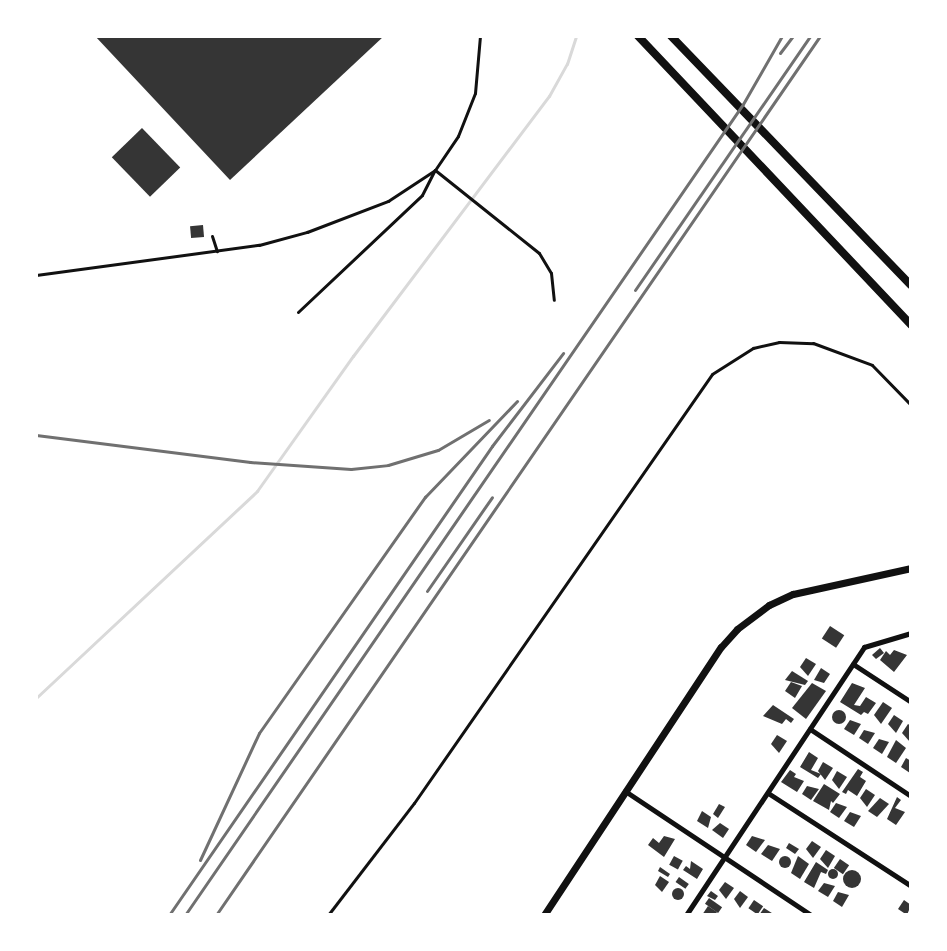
<!DOCTYPE html>
<html>
<head>
<meta charset="utf-8">
<style>
	body { margin:0 }
	#map { position:relative; width:947px; height:951px; overflow:hidden; background:#fff; font-family:"Golos Text",sans-serif }
	div>[style] { position:absolute }
	[style*='--x'] { left:calc(var(--x)*1px); top:calc(var(--y)*1px); width:calc(var(--w)*1px); rotate:calc(var(--a)*1deg) }
	.stream>* { height:3px; margin:-1.5px; padding:0 1.5px; transform-origin:1.5px; border-radius:1.5px; background:#d9d9d9 }
	.building>* { inset:0; background:#353535; transform-origin:0 0 }
	.round { border-radius:50% }
	.service>* { height:3px; margin:-1.5px; padding:0 1.5px; transform-origin:1.5px; border-radius:1.5px; background:#111 }
	.minor>* { height:5px; margin:-2.5px; padding:0 2.5px; transform-origin:2.5px; border-radius:2.5px; background:#111 }
	.tertiary>* { height:7px; margin:-3.5px; padding:0 3.5px; transform-origin:3.5px; border-radius:3.5px; background:#111 }
	.secondary>* { height:8px; margin:-4px; padding:0 4px; transform-origin:4px; border-radius:4px; background:#111 }
	.rail>* { height:3px; margin:-1.5px; padding:0 1.5px; transform-origin:1.5px; border-radius:1.5px; background:#707070 }
	span { translate:-50% -50%; white-space:nowrap; text-align:center; line-height:1.15; -webkit-text-stroke:6px #fff; paint-order:stroke }
	.frame { position:absolute; inset:0; border:38px solid #fff; pointer-events:none }
</style>
</head>
<body>
<div id="map">
	<div class="stream">
		<div style="--x:36;--y:698;--w:303;--a:-43.1"></div>
		<div style="--x:257;--y:491;--w:166;--a:-54.6"></div>
		<div style="--x:353;--y:356;--w:326;--a:-53"></div>
		<div style="--x:549;--y:96;--w:37;--a:-61"></div>
		<div style="--x:567;--y:64;--w:29;--a:-72"></div>
	</div>
	<div class="building">
		<div style="clip-path:polygon(95px 36px,384px 36px,230px 180px)"></div>
		<div style="left:142px;top:128px;width:55px;height:42px;rotate:46deg"></div>
		<div style="left:203px;top:225px;width:12px;height:13px;rotate:85deg"></div>
		<div style="left:830px;top:626px;width:17px;height:15px;rotate:33deg"></div>
		<div style="clip-path:polygon(880px 648px,884px 653px,876px 659px,872px 655px)"></div>
		<div style="clip-path:polygon(894px 650px,907px 655px,894px 672px,880px 660px,886px 651px,890px 655px)"></div>
		<div style="clip-path:polygon(806px 658px,816px 664px,808px 676px,800px 667px)"></div>
		<div style="clip-path:polygon(821px 668px,830px 674px,824px 683px,814px 680px)"></div>
		<div style="clip-path:polygon(792px 671px,808px 681px,805px 685px,785px 680px)"></div>
		<div style="clip-path:polygon(791px 682px,802px 686px,795px 698px,785px 691px)"></div>
		<div style="clip-path:polygon(812px 683px,826px 691px,806px 719px,792px 708px)"></div>
		<div style="clip-path:polygon(852px 683px,865px 688px,854px 705px,860px 706px,866px 697px,876px 703px,868px 714px,864px 712px,861px 715px,840px 702px)"></div>
		<div style="clip-path:polygon(883px 702px,892px 708px,881px 724px,874px 715px)"></div>
		<div style="clip-path:polygon(773px 705px,794px 719px,791px 723px,786px 719px,782px 724px,763px 716px)"></div>
		<div class="round" style="left:832px;top:710px;width:14px;height:14px"></div>
		<div style="clip-path:polygon(894px 715px,903px 721px,896px 733px,888px 724px)"></div>
		<div style="clip-path:polygon(850px 720px,861px 724px,854px 735px,844px 729px)"></div>
		<div style="clip-path:polygon(908px 724px,911px 726px,910px 742px,902px 733px)"></div>
		<div style="clip-path:polygon(864px 730px,875px 733px,868px 744px,859px 738px)"></div>
		<div style="clip-path:polygon(777px 735px,787px 741px,779px 753px,771px 744px)"></div>
		<div style="clip-path:polygon(879px 739px,889px 742px,882px 754px,873px 748px)"></div>
		<div style="clip-path:polygon(896px 740px,906px 748px,896px 763px,887px 757px)"></div>
		<div style="clip-path:polygon(809px 752px,818px 758px,811px 770px,821px 774px,818px 778px,800px 767px)"></div>
		<div style="clip-path:polygon(906px 758px,911px 761px,910px 773px,901px 767px)"></div>
		<div style="clip-path:polygon(823px 762px,833px 768px,825px 780px,818px 771px)"></div>
		<div style="clip-path:polygon(858px 769px,863px 772px,860px 777px,866px 781px,857px 796px,848px 790px,846px 794px,842px 792px)"></div>
		<div style="clip-path:polygon(790px 770px,796px 774px,794px 777px,804px 781px,797px 792px,781px 782px)"></div>
		<div style="clip-path:polygon(837px 771px,847px 777px,839px 789px,832px 780px)"></div>
		<div style="clip-path:polygon(824px 784px,840px 794px,833px 803px,831px 801px,829px 810px,813px 801px)"></div>
		<div style="clip-path:polygon(807px 786px,819px 789px,811px 800px,802px 794px)"></div>
		<div style="clip-path:polygon(866px 789px,875px 795px,867px 807px,860px 798px)"></div>
		<div style="clip-path:polygon(897px 797px,901px 800px,895px 808px,905px 812px,896px 825px,887px 819px)"></div>
		<div style="clip-path:polygon(880px 798px,889px 804px,877px 817px,868px 811px)"></div>
		<div style="clip-path:polygon(836px 803px,847px 807px,839px 818px,830px 812px)"></div>
		<div style="clip-path:polygon(719px 804px,725px 807px,718px 818px,713px 814px)"></div>
		<div style="clip-path:polygon(702px 811px,711px 817px,708px 828px,697px 821px)"></div>
		<div style="clip-path:polygon(850px 812px,861px 816px,854px 827px,844px 821px)"></div>
		<div style="clip-path:polygon(720px 823px,729px 829px,723px 838px,712px 830px)"></div>
		<div style="clip-path:polygon(664px 836px,675px 839px,664px 857px,648px 845px,653px 838px,659px 843px)"></div>
		<div style="clip-path:polygon(752px 836px,765px 840px,756px 852px,746px 845px)"></div>
		<div style="clip-path:polygon(812px 841px,821px 847px,813px 858px,806px 849px)"></div>
		<div style="clip-path:polygon(789px 843px,799px 849px,795px 854px,786px 848px)"></div>
		<div style="clip-path:polygon(768px 845px,780px 849px,772px 861px,761px 854px)"></div>
		<div style="clip-path:polygon(826px 850px,835px 856px,828px 868px,820px 859px)"></div>
		<div class="round" style="left:779px;top:856px;width:12px;height:12px"></div>
		<div style="left:674px;top:856px;width:10px;height:10px;rotate:29deg"></div>
		<div style="clip-path:polygon(798px 856px,809px 864px,800px 879px,791px 873px)"></div>
		<div style="left:840px;top:859px;width:11px;height:11px;rotate:34deg"></div>
		<div style="clip-path:polygon(691px 861px,703px 869px,697px 879px,683px 870px,686px 866px,690px 869px)"></div>
		<div style="clip-path:polygon(816px 862px,828px 870px,826px 874px,821px 872px,814px 888px,804px 882px)"></div>
		<div style="clip-path:polygon(660px 867px,670px 874px,668px 877px,658px 871px)"></div>
		<div class="round" style="left:828px;top:869px;width:10px;height:10px"></div>
		<div class="round" style="left:843px;top:870px;width:18px;height:18px"></div>
		<div style="clip-path:polygon(660px 876px,669px 882px,662px 892px,655px 885px)"></div>
		<div style="left:679px;top:877px;width:12px;height:6px;rotate:35deg"></div>
		<div style="clip-path:polygon(725px 882px,734px 888px,726px 899px,719px 890px)"></div>
		<div style="clip-path:polygon(824px 883px,835px 886px,828px 897px,818px 891px)"></div>
		<div class="round" style="left:672px;top:888px;width:12px;height:12px"></div>
		<div style="clip-path:polygon(711px 891px,718px 896px,715px 900px,707px 896px)"></div>
		<div style="clip-path:polygon(740px 891px,748px 897px,740px 908px,734px 899px)"></div>
		<div style="clip-path:polygon(838px 892px,849px 895px,842px 907px,833px 901px)"></div>
		<div style="left:709px;top:898px;width:16px;height:7px;rotate:35deg"></div>
		<div style="left:754px;top:900px;width:11px;height:10px;rotate:34deg"></div>
		<div style="clip-path:polygon(904px 900px,911px 905px,907px 915px,898px 909px)"></div>
		<div style="clip-path:polygon(708px 906px,717px 912px,715px 915px,702px 915px)"></div>
		<div style="clip-path:polygon(764px 908px,775px 915px,759px 915px)"></div>
	</div>
	<div class="service">
		<div style="--x:212;--y:236;--w:16;--a:72"></div>
		<div style="--x:36;--y:275;--w:225;--a:-7.7"></div>
		<div style="--x:259;--y:245;--w:50;--a:-15.2"></div>
		<div style="--x:307;--y:232;--w:87;--a:-20.9"></div>
		<div style="--x:388;--y:201;--w:56;--a:-33.4"></div>
		<div style="--x:435;--y:170;--w:41;--a:-55.9"></div>
		<div style="--x:458;--y:136;--w:46;--a:-68.4"></div>
		<div style="--x:475;--y:93;--w:57;--a:-85"></div>
		<div style="--x:298;--y:312;--w:170;--a:-43.3"></div>
		<div style="--x:422;--y:195;--w:28;--a:-63"></div>
		<div style="--x:435;--y:170;--w:133;--a:38.6"></div>
		<div style="--x:539;--y:253;--w:23;--a:59"></div>
		<div style="--x:551;--y:273;--w:27;--a:84"></div>
		<div style="--x:328;--y:915;--w:141;--a:-52.5"></div>
		<div style="--x:414;--y:803;--w:522;--a:-55.21"></div>
		<div style="--x:712;--y:374;--w:49;--a:-32.4"></div>
		<div style="--x:753;--y:348;--w:27;--a:-13"></div>
		<div style="--x:779;--y:342;--w:34;--a:2"></div>
		<div style="--x:813;--y:343;--w:63;--a:20.4"></div>
		<div style="--x:872;--y:365;--w:56;--a:45.7"></div>
	</div>
	<div class="minor">
		<div style="--x:853;--y:664;--w:69;--a:33.2"></div>
		<div style="--x:810;--y:729;--w:121;--a:33.6"></div>
		<div style="--x:625;--y:791;--w:224;--a:33.7"></div>
		<div style="--x:768;--y:793;--w:171;--a:33"></div>
		<div style="--x:686;--y:915;--w:322;--a:-56.4"></div>
		<div style="--x:864;--y:647;--w:49;--a:-16.6"></div>
	</div>
	<div class="tertiary">
		<div style="--x:544;--y:915;--w:321;--a:-56.6"></div>
		<div style="--x:721;--y:647;--w:24;--a:-48"></div>
		<div style="--x:737;--y:629;--w:40;--a:-37"></div>
		<div style="--x:769;--y:605;--w:26;--a:-25"></div>
		<div style="--x:793;--y:594;--w:121;--a:-12.4"></div>
	</div>
	<div class="secondary">
		<div style="--x:638;--y:36;--w:398;--a:46.6"></div>
		<div style="--x:671;--y:36;--w:346;--a:46.1"></div>
	</div>
	<div class="rail">
		<div style="--x:780;--y:53;--w:21;--a:-53"></div>
		<div style="--x:635;--y:290;--w:308;--a:-55.4"></div>
		<div style="--x:36;--y:435;--w:216;--a:7.2"></div>
		<div style="--x:250;--y:462;--w:101;--a:4"></div>
		<div style="--x:351;--y:469;--w:37;--a:-6"></div>
		<div style="--x:388;--y:465;--w:52;--a:-16.7"></div>
		<div style="--x:438;--y:450;--w:59;--a:-30.5"></div>
		<div style="--x:427;--y:591;--w:114;--a:-55.3"></div>
		<div style="--x:200;--y:860;--w:140;--a:-65.1"></div>
		<div style="--x:259;--y:733;--w:289;--a:-54.9"></div>
		<div style="--x:425;--y:497;--w:133;--a:-46.2"></div>
		<div style="--x:169;--y:915;--w:569;--a:-55.44"></div>
		<div style="--x:492;--y:446;--w:117;--a:-52.6"></div>
		<div style="--x:185;--y:915;--w:984;--a:-55.47"></div>
		<div style="--x:743;--y:104;--w:78;--a:-60.2"></div>
		<div style="--x:216;--y:915;--w:1067;--a:-55.51"></div>
	</div>
	<div class="frame"></div>
</div>
</body>
</html>
